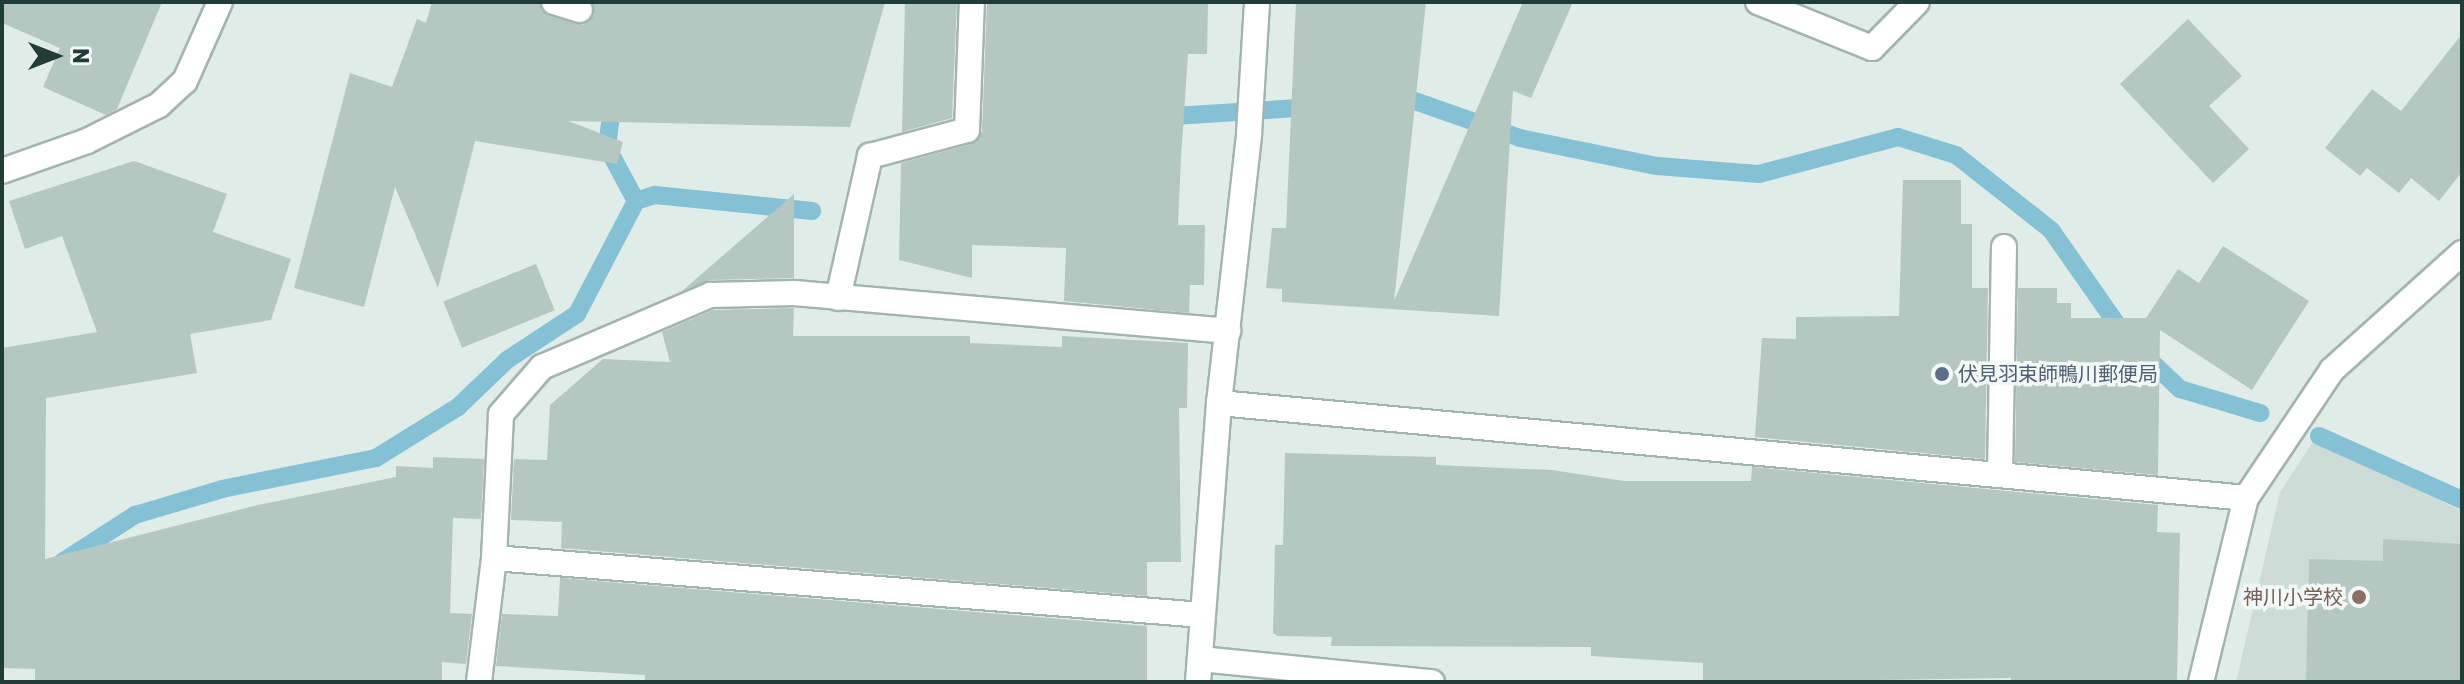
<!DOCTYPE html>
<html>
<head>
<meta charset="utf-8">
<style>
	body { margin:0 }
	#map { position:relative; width:2464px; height:684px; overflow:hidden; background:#e0ece8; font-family:Rubik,"Noto Sans JP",sans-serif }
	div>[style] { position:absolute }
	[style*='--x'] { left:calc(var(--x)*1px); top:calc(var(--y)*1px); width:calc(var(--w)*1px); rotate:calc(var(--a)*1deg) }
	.built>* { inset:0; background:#cedcd7 }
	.stream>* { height:18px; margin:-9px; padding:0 9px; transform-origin:9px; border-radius:9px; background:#84c1d5 }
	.building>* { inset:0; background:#b5c7c1; transform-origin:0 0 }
	.roads { filter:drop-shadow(2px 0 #a3b4b0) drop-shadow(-2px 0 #a3b4b0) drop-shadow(0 2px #a3b4b0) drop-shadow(0 -2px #a3b4b0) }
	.minor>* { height:24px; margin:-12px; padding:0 12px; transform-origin:12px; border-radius:12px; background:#fff }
	.dots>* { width:22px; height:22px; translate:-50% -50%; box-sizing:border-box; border:4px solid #f1f8f5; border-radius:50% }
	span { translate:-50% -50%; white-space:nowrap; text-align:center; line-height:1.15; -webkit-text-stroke:7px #f1f8f5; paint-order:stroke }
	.service-label { font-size:20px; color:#4e5e75 }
	.left { translate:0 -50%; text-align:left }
	.education-label { font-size:20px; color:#785e54 }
	.right { translate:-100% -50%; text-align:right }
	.frame { position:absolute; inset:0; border:4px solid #203d38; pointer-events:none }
	.north { position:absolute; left:16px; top:16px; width:80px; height:80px; -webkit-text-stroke:6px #f1f8f5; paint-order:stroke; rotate:90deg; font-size:22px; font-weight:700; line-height:32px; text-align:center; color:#203d38 }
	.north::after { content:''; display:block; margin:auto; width:28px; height:36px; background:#203d38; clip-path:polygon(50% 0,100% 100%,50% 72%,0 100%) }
</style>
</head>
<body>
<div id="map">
	<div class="built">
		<div style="clip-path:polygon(2314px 440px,2462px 511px,2462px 682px,2236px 682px,2280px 492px)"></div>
	</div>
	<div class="stream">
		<div style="--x:613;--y:99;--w:48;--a:97.1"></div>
		<div style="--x:607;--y:147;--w:61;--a:61.8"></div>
		<div style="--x:1390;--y:102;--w:25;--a:-2"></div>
		<div style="--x:1415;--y:101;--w:111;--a:19.4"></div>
		<div style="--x:1520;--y:138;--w:140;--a:11.6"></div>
		<div style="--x:1657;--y:166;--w:102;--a:4.5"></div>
		<div style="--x:1759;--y:174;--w:144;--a:-14.9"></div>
		<div style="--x:1898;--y:137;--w:61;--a:17.2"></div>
		<div style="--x:1956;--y:155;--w:121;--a:38.3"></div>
		<div style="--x:2051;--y:230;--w:131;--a:55"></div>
		<div style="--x:1159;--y:117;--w:154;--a:-3.7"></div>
		<div style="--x:2144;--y:355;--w:50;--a:43.4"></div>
		<div style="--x:2180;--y:389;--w:84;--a:16.7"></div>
		<div style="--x:2319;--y:436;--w:157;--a:24.1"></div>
		<div style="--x:62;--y:562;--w:87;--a:-32.8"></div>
		<div style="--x:135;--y:515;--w:91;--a:-16.6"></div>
		<div style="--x:222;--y:489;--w:157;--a:-11.4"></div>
		<div style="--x:376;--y:458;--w:97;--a:-31.9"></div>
		<div style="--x:458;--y:407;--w:68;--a:-43.8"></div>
		<div style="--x:507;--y:360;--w:84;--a:-33.3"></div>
		<div style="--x:577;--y:314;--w:127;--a:-62.4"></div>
		<div style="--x:636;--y:201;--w:20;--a:-18"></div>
		<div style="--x:655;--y:195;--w:158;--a:5.8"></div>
	</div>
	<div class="building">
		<div style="clip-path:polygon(2px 2px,162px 2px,117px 109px,106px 115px,43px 87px,60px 48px,2px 23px)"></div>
		<div style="clip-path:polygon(432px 2px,539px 2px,549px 16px,583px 25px,594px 15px,592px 2px,885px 2px,850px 127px,568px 121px,623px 142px,617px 164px,475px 141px,438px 288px,395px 187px,364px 307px,294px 288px,350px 73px,392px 87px,417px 19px,426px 23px)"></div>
		<div style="clip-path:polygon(905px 2px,957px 2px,952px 118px,902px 132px)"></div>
		<div style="clip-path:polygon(987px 2px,1208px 2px,1207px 54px,1188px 54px,1181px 158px,1178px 225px,1205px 225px,1204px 285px,1190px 285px,1189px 313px,1064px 301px,1066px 248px,972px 245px,972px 278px,899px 260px,901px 163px,971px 144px,982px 132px)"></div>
		<div style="clip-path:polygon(1296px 2px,1426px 2px,1394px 301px,1523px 2px,1573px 2px,1531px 98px,1513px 91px,1499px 316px,1282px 302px,1282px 289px,1266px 288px,1272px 228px,1286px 228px)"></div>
		<div style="clip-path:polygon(2188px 19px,2242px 76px,2209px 106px,2249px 149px,2213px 183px,2120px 84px)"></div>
		<div style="clip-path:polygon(2462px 34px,2462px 172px,2439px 201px,2411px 178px,2399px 193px,2367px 168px,2360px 176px,2325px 148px,2372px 89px,2401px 111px)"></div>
		<div style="clip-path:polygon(134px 161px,227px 194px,213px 232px,291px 259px,271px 320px,190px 334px,197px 373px,46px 398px,45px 559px,258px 505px,396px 477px,396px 466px,433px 468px,433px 457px,484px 459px,481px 519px,453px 518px,450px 613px,472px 614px,466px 664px,442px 662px,442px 682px,35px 682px,35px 669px,2px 668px,2px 348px,97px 332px,62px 236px,25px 249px,9px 201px)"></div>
		<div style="clip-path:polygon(1903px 180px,1961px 180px,1961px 224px,1972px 224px,1972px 288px,1988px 288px,1985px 459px,1755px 437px,1762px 338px,1796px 339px,1796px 317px,1899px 316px)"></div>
		<div style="clip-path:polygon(794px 194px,794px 278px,710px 280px,682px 291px)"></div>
		<div style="clip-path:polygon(2223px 246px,2309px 301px,2252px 390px,2160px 330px,2158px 475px,2015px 462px,2018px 288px,2057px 288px,2057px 303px,2071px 303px,2071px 318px,2146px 318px,2178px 269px,2199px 283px)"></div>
		<div style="left:536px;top:264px;width:50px;height:100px;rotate:68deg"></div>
		<div style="clip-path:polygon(794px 308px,793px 336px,970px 336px,970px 343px,1062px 347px,1062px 336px,1188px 343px,1187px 408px,1179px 408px,1181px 562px,1147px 562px,1147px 596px,561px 548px,562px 522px,511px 520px,514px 459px,547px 460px,550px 405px,603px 359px,670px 362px,662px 332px,713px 310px)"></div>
		<div style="clip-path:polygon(1285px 453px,1436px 457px,1436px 465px,1552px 470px,1624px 481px,1751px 481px,1752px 467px,2158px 505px,2157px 532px,2180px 533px,2177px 682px,2011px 682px,2011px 678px,1748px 682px,1703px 680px,1703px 663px,1591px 656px,1591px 647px,1331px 646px,1332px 637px,1278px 636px,1273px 633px,1275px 545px,1283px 545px)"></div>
		<div style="clip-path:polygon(2383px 539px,2462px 544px,2462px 682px,2306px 682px,2309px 559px,2383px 561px)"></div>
		<div style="clip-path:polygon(560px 578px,1147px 626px,1147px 682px,645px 682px,645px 675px,496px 666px,502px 614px,558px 616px)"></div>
	</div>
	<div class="roads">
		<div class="minor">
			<div style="--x:554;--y:2;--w:27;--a:17"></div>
			<div style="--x:1758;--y:2;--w:123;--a:22"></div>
			<div style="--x:1872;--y:48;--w:64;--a:-45.6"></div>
			<div style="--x:2;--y:171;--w:90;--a:-19.4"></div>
			<div style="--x:87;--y:141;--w:80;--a:-26.6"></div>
			<div style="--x:159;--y:105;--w:35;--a:-43"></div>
			<div style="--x:185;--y:81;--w:86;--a:-66.1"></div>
			<div style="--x:838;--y:298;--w:146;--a:-77.3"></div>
			<div style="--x:870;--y:156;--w:100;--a:-15"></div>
			<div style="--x:967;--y:130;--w:128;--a:-87.8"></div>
			<div style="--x:1219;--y:403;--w:1031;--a:5.28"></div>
			<div style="--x:2000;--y:475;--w:228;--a:-89"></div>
			<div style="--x:494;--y:558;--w:710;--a:4.6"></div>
			<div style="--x:1200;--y:659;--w:233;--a:5.7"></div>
			<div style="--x:479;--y:682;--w:125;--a:-83.1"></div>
			<div style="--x:494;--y:558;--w:144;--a:-87.2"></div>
			<div style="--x:501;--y:414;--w:62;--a:-48.9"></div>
			<div style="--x:542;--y:367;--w:183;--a:-23.2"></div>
			<div style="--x:710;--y:295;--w:85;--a:-1.3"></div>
			<div style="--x:795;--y:293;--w:435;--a:5"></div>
			<div style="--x:1198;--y:682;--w:280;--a:-85.7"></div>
			<div style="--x:1219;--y:403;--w:271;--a:-83.6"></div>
			<div style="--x:1249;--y:134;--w:132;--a:-86.5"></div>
			<div style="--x:2201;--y:682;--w:189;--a:-76.3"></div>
			<div style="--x:2246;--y:498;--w:154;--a:-56.1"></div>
			<div style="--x:2332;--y:370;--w:175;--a:-42"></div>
		</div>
	</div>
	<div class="dots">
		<div style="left:1942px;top:374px;background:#5c6f8a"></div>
		<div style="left:2359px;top:597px;background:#8d6e63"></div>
	</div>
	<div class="service-label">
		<span class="left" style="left:1958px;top:374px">伏見羽束師鴨川郵便局</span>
	</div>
	<div class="education-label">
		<span class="right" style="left:2343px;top:597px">神川小学校</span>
	</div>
	<div class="frame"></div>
	<div class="north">N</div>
</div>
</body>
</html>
